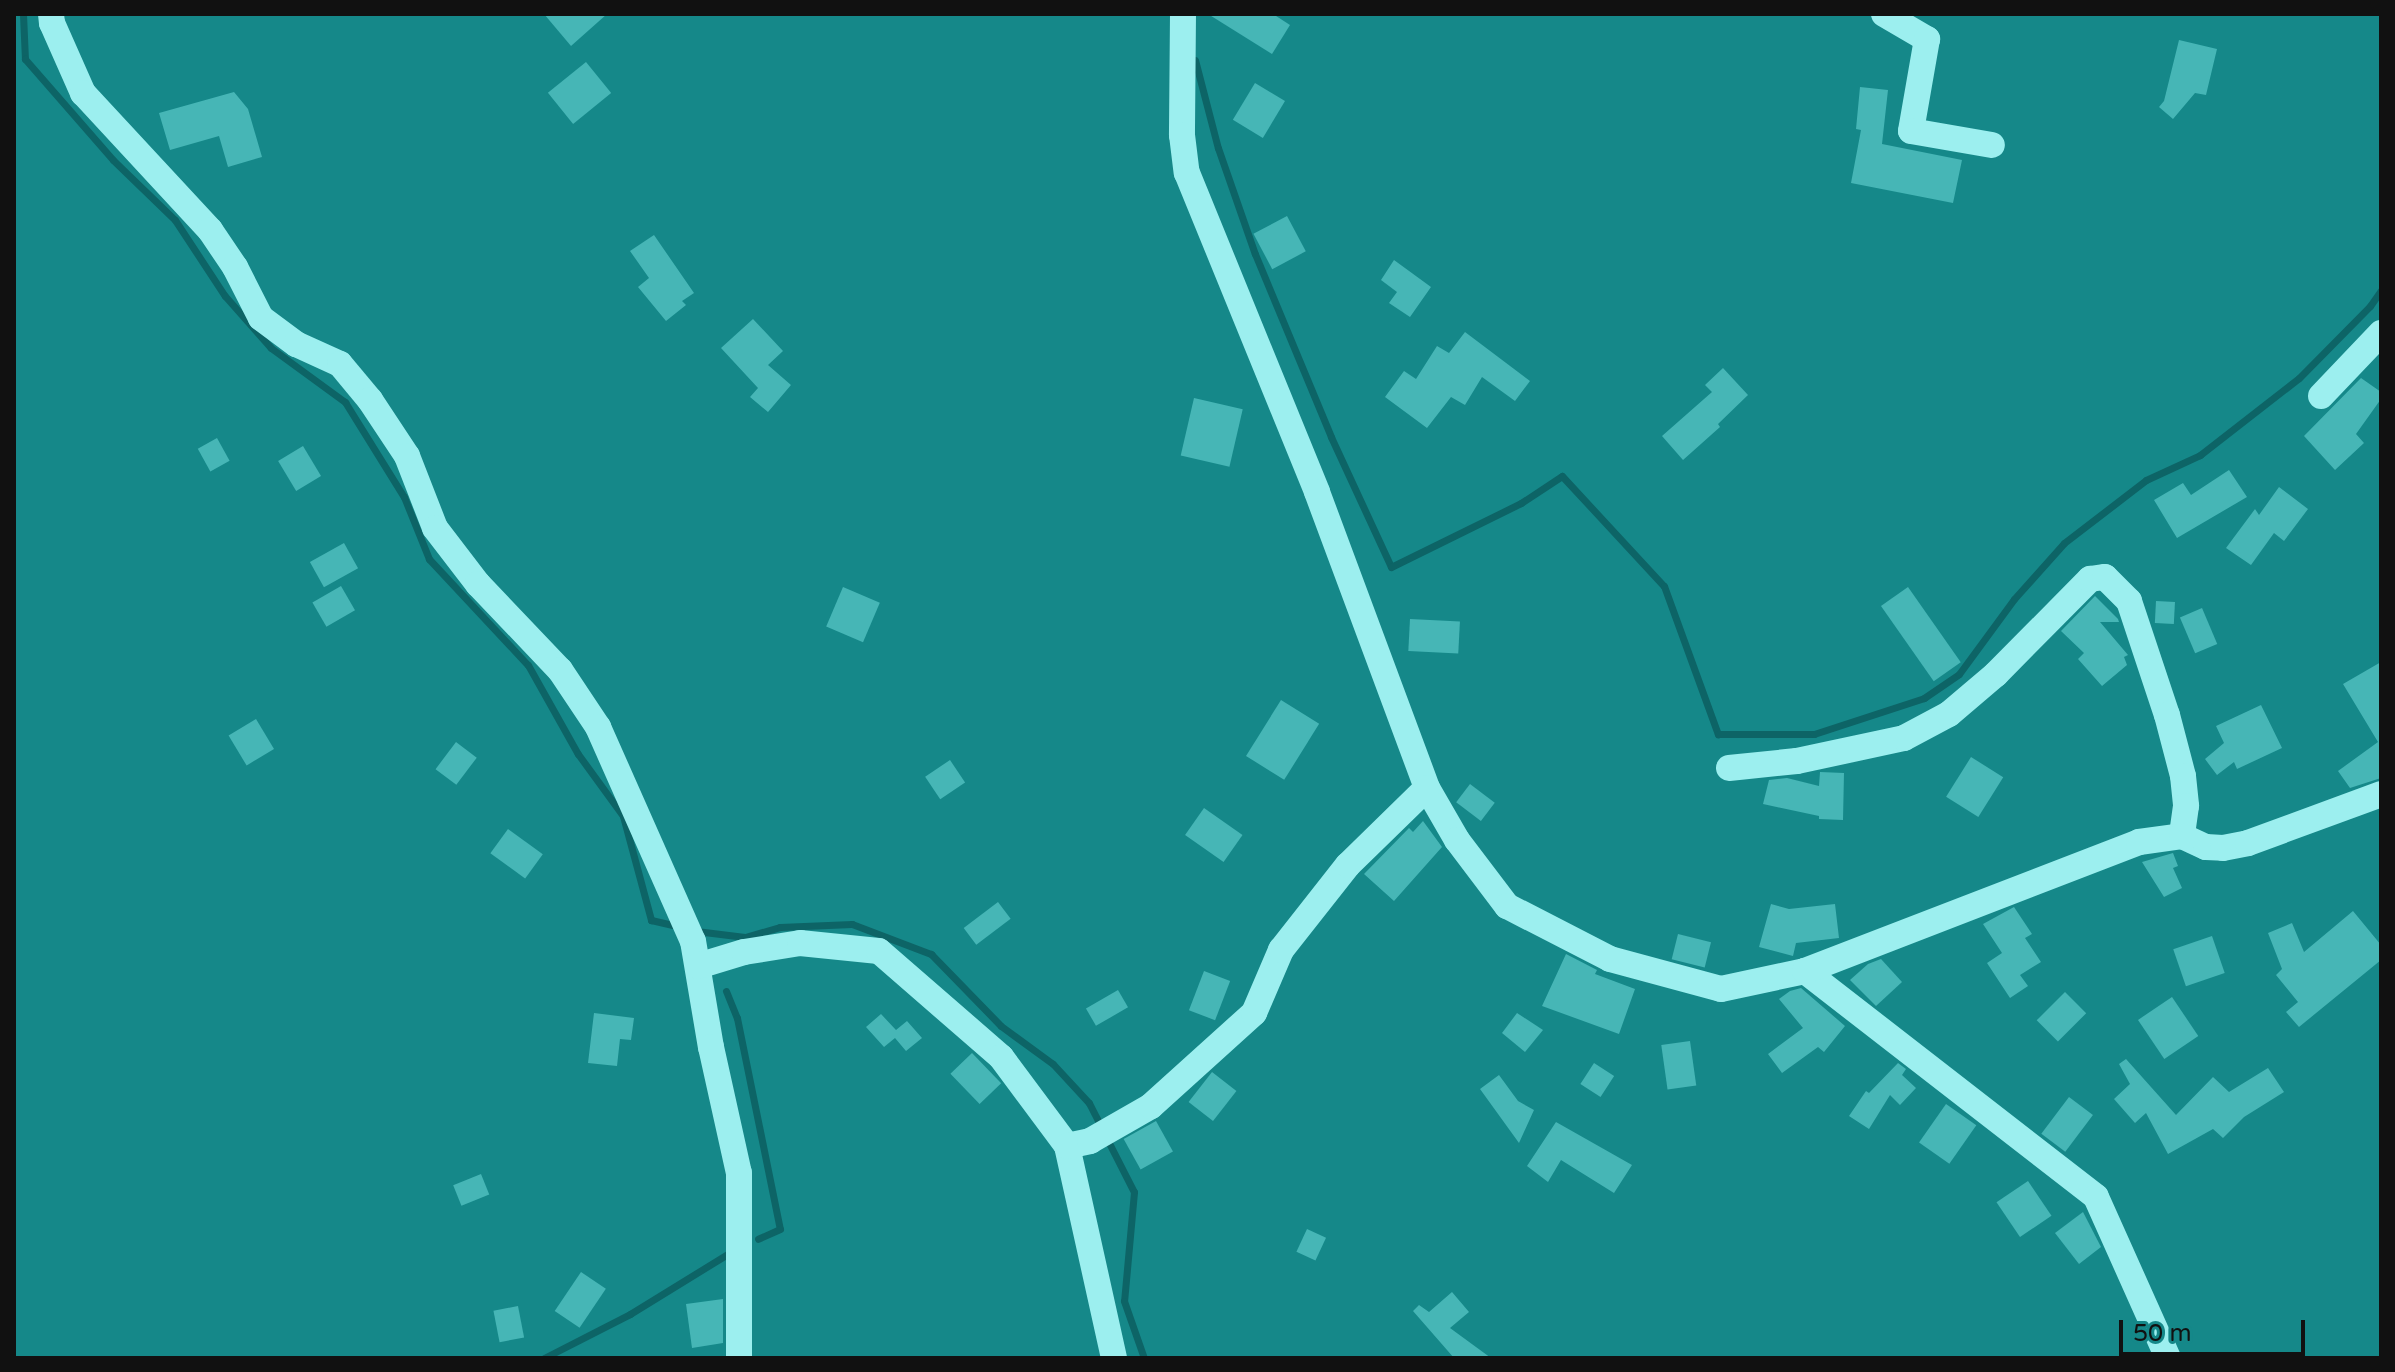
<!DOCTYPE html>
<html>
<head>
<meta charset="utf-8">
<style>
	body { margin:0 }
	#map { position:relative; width:2395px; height:1372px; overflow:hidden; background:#158889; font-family:"Varela Round",sans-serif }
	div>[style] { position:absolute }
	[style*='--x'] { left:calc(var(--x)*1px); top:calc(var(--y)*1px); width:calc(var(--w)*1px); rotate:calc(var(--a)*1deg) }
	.stream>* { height:7px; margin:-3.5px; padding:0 3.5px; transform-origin:3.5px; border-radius:3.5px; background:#0d6466 }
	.building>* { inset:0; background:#46b6b6; transform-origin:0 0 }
	.minor>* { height:26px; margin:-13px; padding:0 13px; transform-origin:13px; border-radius:13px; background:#9cefef }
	span { translate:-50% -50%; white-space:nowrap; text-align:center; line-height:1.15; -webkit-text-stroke:8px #158889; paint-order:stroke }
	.frame { position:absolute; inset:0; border:16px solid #111; pointer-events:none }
	.scale { position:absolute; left:2119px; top:1320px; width:186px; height:36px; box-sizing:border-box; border:4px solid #111; border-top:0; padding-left:10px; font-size:24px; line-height:28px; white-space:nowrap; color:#111; -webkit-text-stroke:6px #158889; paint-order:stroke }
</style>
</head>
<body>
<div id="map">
	<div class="stream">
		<div style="--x:23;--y:14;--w:45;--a:87.5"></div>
		<div style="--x:25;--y:59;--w:134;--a:48.9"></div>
		<div style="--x:113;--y:160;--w:86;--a:44.1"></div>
		<div style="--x:175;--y:220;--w:91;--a:56.7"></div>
		<div style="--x:225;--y:296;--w:69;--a:48.5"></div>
		<div style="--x:271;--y:348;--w:92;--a:36.1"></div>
		<div style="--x:345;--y:402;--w:112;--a:58.2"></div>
		<div style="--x:404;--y:497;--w:67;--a:68"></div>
		<div style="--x:429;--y:559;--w:145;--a:47"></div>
		<div style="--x:528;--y:665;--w:102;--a:60.7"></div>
		<div style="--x:578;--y:754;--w:77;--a:54"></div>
		<div style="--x:623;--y:816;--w:108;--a:74.9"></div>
		<div style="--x:651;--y:920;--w:31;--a:13"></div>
		<div style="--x:1195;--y:60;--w:91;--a:75.4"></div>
		<div style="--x:1218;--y:148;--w:112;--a:70.8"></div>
		<div style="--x:1255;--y:254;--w:198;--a:67.4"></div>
		<div style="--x:1331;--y:437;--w:143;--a:65.2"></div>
		<div style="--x:1391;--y:567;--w:145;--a:-26.2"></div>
		<div style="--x:1521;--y:503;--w:49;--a:-33.4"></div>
		<div style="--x:1562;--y:476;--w:150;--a:47.2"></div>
		<div style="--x:1664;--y:586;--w:158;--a:70"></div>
		<div style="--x:1718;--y:734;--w:96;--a:0"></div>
		<div style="--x:1814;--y:734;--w:116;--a:-18.1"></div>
		<div style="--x:1924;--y:698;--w:42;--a:-34.4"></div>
		<div style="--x:1959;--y:674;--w:93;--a:-53.7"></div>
		<div style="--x:2014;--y:599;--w:75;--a:-48.2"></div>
		<div style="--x:2064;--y:543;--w:103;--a:-37.5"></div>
		<div style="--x:2146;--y:480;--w:60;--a:-24.8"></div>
		<div style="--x:2200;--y:455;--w:125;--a:-37.9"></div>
		<div style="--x:2299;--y:378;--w:101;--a:-45.4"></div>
		<div style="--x:2370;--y:306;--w:19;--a:-55"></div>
		<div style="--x:696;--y:931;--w:49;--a:7"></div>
		<div style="--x:745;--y:937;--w:36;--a:-16"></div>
		<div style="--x:780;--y:927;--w:72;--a:-2.4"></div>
		<div style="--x:852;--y:924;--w:85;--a:20.8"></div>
		<div style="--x:931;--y:954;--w:100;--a:45.8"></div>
		<div style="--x:1001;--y:1026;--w:64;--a:36.2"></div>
		<div style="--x:1053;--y:1064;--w:53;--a:47.3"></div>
		<div style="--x:1089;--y:1103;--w:28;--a:63"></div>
		<div style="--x:726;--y:991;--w:29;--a:68"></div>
		<div style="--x:737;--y:1018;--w:215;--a:78.5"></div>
		<div style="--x:780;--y:1229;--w:24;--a:156"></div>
		<div style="--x:1107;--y:1139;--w:59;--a:63"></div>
		<div style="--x:1134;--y:1192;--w:109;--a:95.2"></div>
		<div style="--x:1124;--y:1301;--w:60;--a:70.7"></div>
		<div style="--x:544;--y:1358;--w:97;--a:-27.1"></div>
		<div style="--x:630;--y:1314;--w:116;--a:-31.6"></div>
	</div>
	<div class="building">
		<div style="clip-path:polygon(544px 14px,607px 14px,571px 46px)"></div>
		<div style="clip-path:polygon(1208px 14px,1273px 14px,1290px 25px,1272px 54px)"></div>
		<div style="clip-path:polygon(2179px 40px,2217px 49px,2206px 95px,2195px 93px,2173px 119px,2159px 107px,2164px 101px)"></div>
		<div style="left:586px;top:62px;width:40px;height:49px;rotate:51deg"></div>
		<div style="left:1255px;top:83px;width:35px;height:43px;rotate:31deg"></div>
		<div style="clip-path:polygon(1860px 87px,1888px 90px,1882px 144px,1962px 160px,1953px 203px,1851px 183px,1861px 130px,1856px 129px)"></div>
		<div style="clip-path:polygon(234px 92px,248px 109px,262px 157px,228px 167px,219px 136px,170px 150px,159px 113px)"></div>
		<div style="left:1287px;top:216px;width:40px;height:38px;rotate:62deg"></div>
		<div style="clip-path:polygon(654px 235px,694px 293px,682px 301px,686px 305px,666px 321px,638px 287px,649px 278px,630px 251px)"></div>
		<div style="clip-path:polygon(1394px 260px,1431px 287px,1410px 317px,1389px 303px,1397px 292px,1381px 280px)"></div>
		<div style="clip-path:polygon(753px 319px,783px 351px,768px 365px,791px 385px,768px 412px,750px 397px,758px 388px,721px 348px)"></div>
		<div style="clip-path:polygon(1465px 332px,1530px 381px,1515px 401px,1482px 377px,1465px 405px,1451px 397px,1427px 428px,1385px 397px,1404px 371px,1416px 379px,1437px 346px,1449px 353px)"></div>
		<div style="clip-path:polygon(1723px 368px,1748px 395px,1718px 424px,1720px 427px,1683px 460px,1662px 436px,1712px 392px,1705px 385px)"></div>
		<div style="clip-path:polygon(2361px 378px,2381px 392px,2381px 399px,2356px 434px,2364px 443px,2335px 470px,2304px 436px)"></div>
		<div style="left:1194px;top:398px;width:50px;height:59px;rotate:13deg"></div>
		<div style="left:217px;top:438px;width:26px;height:22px;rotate:61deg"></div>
		<div style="left:303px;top:446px;width:35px;height:29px;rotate:59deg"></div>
		<div style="clip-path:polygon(2229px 470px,2247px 497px,2177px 538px,2154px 500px,2183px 483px,2191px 495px)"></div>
		<div style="clip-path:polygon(2279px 487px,2308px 509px,2284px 541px,2274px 533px,2251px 565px,2226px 548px,2255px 509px,2259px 515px)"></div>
		<div style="left:344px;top:543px;width:29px;height:39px;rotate:61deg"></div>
		<div style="left:341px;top:586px;width:28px;height:33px;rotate:60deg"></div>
		<div style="left:843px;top:587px;width:40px;height:43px;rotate:23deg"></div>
		<div style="left:1908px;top:587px;width:92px;height:33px;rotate:55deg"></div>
		<div style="clip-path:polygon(2095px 596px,2118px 619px,2119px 622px,2100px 622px,2128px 655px,2124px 657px,2127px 665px,2102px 686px,2078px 659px,2084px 653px,2061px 631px)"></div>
		<div style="left:2156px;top:601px;width:19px;height:22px;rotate:3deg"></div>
		<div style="left:2202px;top:608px;width:39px;height:24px;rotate:67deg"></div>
		<div style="left:1410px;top:619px;width:50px;height:32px;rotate:3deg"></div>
		<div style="clip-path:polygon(2381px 662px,2381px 778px,2350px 788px,2338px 771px,2378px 742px,2343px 684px)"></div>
		<div style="left:1281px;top:700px;width:45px;height:66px;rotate:32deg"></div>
		<div style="clip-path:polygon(2261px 705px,2282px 748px,2237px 769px,2234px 762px,2217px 775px,2205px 759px,2224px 743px,2216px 726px)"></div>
		<div style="left:256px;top:719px;width:35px;height:32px;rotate:59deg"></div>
		<div style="left:456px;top:742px;width:26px;height:34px;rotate:37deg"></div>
		<div style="left:1971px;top:757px;width:38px;height:47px;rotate:32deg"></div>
		<div style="left:950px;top:760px;width:27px;height:30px;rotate:56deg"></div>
		<div style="clip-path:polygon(1820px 772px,1844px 773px,1843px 820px,1819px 819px,1819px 816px,1763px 804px,1769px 780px,1787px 778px,1819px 786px)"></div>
		<div style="left:1470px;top:784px;width:31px;height:23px;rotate:37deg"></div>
		<div style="left:1204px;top:808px;width:47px;height:33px;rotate:35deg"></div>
		<div style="clip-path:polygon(1423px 821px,1442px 847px,1394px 901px,1364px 874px,1409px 828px,1413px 832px)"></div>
		<div style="left:508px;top:829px;width:43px;height:30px;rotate:36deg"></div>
		<div style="clip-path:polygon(2173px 853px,2178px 866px,2173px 868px,2182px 888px,2164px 897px,2142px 862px)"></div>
		<div style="left:998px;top:902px;width:21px;height:43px;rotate:53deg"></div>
		<div style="clip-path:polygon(1771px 904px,1789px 909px,1835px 904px,1839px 938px,1796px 943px,1793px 956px,1759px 947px)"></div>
		<div style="clip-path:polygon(2014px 907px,2032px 934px,2025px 938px,2041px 962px,2020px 975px,2028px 986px,2010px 998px,1987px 963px,2002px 953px,1983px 924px)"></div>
		<div style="clip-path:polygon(2353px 911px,2381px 945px,2381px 960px,2299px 1027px,2286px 1012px,2298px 1002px,2276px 975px,2282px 969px,2268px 933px,2292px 923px,2304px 952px)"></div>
		<div style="left:1678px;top:934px;width:34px;height:26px;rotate:14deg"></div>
		<div style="left:2212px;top:936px;width:39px;height:41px;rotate:71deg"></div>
		<div style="clip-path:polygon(1566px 954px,1597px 970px,1595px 974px,1635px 989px,1619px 1034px,1542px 1006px)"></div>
		<div style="clip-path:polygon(1881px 959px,1902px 982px,1876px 1006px,1850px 980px,1868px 964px)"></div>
		<div style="left:1204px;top:971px;width:28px;height:42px;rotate:21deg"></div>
		<div style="clip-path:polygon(1801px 988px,1845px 1026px,1824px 1052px,1818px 1047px,1782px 1073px,1768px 1054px,1803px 1028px,1779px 999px,1790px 991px)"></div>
		<div style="left:1118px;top:990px;width:20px;height:37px;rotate:60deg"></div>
		<div style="left:2065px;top:992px;width:30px;height:40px;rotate:45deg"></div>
		<div style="left:2172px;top:997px;width:47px;height:41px;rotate:56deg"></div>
		<div style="clip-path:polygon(594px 1013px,634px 1018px,631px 1040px,620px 1039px,617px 1066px,588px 1063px)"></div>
		<div style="clip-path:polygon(1517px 1013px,1543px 1030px,1525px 1052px,1502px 1033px)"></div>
		<div style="clip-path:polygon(881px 1014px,896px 1030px,907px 1021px,922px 1038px,906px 1051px,895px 1038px,884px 1047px,866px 1027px)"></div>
		<div style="left:1690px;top:1041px;width:45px;height:29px;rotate:82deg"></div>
		<div style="left:972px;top:1053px;width:42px;height:30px;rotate:46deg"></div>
		<div style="clip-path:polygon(2126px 1059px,2176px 1115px,2213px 1077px,2229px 1092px,2268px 1068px,2284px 1092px,2244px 1117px,2223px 1138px,2213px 1129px,2168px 1154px,2146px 1113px,2135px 1123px,2114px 1099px,2130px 1084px,2119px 1064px)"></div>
		<div style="left:1594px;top:1063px;width:24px;height:25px;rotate:33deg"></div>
		<div style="clip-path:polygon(1898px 1063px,1906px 1069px,1902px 1075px,1916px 1088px,1900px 1105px,1890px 1095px,1869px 1129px,1849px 1116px,1866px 1091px,1869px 1093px)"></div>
		<div style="left:1212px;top:1072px;width:31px;height:38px;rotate:38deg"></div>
		<div style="clip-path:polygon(1499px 1075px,1518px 1101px,1534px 1110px,1519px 1143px,1480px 1089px)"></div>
		<div style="left:2069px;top:1097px;width:30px;height:46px;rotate:37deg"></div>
		<div style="left:1946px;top:1104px;width:37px;height:47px;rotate:35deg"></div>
		<div style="left:1156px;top:1121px;width:35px;height:37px;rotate:61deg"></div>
		<div style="clip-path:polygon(1556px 1122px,1632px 1165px,1614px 1193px,1561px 1160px,1548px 1182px,1527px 1166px)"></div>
		<div style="left:481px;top:1174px;width:22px;height:30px;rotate:68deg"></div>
		<div style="left:2028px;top:1181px;width:42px;height:38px;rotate:56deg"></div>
		<div style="clip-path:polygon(2083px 1212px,2101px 1247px,2079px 1264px,2055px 1233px)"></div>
		<div style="left:1307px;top:1229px;width:21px;height:25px;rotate:25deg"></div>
		<div style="left:581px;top:1272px;width:30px;height:47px;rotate:34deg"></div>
		<div style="clip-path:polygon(1452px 1292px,1469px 1312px,1450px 1328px,1491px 1358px,1454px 1358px,1413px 1311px,1419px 1305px,1429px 1312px)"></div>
		<div style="clip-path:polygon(723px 1299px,723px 1343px,692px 1348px,686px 1304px)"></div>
		<div style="left:518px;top:1306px;width:32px;height:25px;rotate:79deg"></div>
	</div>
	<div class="minor">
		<div style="--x:51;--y:14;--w:9;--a:84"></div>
		<div style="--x:52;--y:23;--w:77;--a:66.1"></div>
		<div style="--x:83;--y:93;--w:187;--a:47.2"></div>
		<div style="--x:210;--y:230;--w:45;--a:56"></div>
		<div style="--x:235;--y:267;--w:57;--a:63"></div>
		<div style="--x:261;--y:318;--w:44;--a:36.6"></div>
		<div style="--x:296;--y:344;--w:48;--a:24.4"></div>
		<div style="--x:340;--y:364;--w:47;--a:50.2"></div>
		<div style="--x:370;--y:400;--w:67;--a:56.5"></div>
		<div style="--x:407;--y:456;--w:77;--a:68.7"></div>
		<div style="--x:435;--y:528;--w:71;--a:52.5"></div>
		<div style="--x:478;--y:584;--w:119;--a:46.4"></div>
		<div style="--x:560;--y:670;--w:69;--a:56.3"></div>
		<div style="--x:598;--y:727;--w:234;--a:66.1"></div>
		<div style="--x:693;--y:941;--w:108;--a:80.4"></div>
		<div style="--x:711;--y:1047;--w:129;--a:77.5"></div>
		<div style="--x:739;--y:1173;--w:185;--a:90"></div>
		<div style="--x:1183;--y:14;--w:121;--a:90.5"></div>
		<div style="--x:1182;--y:135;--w:38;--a:83"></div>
		<div style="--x:1187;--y:173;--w:344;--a:67.8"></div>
		<div style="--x:1317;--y:492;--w:316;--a:69.6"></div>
		<div style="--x:1427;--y:788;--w:60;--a:60"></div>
		<div style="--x:1457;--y:840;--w:83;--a:52.9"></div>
		<div style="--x:1507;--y:906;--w:116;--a:27.2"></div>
		<div style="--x:1610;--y:959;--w:115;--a:15.1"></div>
		<div style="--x:1721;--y:989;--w:86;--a:-12.1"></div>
		<div style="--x:1805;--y:971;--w:368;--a:37.8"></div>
		<div style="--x:2096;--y:1197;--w:176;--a:65.9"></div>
		<div style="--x:1884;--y:14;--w:50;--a:30.2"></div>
		<div style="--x:1927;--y:39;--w:93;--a:99.9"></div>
		<div style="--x:1911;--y:131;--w:82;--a:9.8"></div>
		<div style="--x:2321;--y:396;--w:87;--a:-46.4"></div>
		<div style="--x:1729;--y:768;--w:68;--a:-5.9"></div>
		<div style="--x:1797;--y:761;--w:109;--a:-12.1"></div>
		<div style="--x:1904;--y:738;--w:51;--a:-28.1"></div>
		<div style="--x:1949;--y:714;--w:62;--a:-40.4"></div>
		<div style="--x:1996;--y:674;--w:134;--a:-45.3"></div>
		<div style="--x:2090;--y:579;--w:15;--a:-8"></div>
		<div style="--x:2105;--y:577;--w:34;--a:45"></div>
		<div style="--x:2129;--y:601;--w:120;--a:71.6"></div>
		<div style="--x:2167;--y:715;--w:63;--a:75.3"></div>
		<div style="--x:2183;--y:776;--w:30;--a:84"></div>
		<div style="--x:2186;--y:806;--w:30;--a:98"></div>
		<div style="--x:698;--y:966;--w:48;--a:-16.9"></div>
		<div style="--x:744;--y:952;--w:57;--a:-9.1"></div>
		<div style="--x:800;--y:943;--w:79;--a:5.8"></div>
		<div style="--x:879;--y:951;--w:162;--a:41"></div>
		<div style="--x:1001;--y:1057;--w:111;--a:53.4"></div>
		<div style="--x:1067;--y:1146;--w:217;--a:77.5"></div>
		<div style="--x:1805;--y:971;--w:358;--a:-21.1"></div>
		<div style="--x:2139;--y:842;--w:43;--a:-7.9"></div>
		<div style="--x:2182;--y:836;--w:26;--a:25"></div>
		<div style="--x:2206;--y:847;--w:17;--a:3"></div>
		<div style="--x:2223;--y:848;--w:25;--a:-11"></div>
		<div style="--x:2248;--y:843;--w:142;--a:-20.2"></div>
		<div style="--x:1067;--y:1146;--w:24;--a:-12"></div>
		<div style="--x:1090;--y:1141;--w:70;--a:-29.8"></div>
		<div style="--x:1151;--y:1106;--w:139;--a:-42.1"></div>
		<div style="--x:1254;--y:1013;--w:69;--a:-66.8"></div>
		<div style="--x:1281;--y:950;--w:108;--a:-51.8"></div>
		<div style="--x:1348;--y:865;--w:110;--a:-44.3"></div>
	</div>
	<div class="frame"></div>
	<div class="scale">50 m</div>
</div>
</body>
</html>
